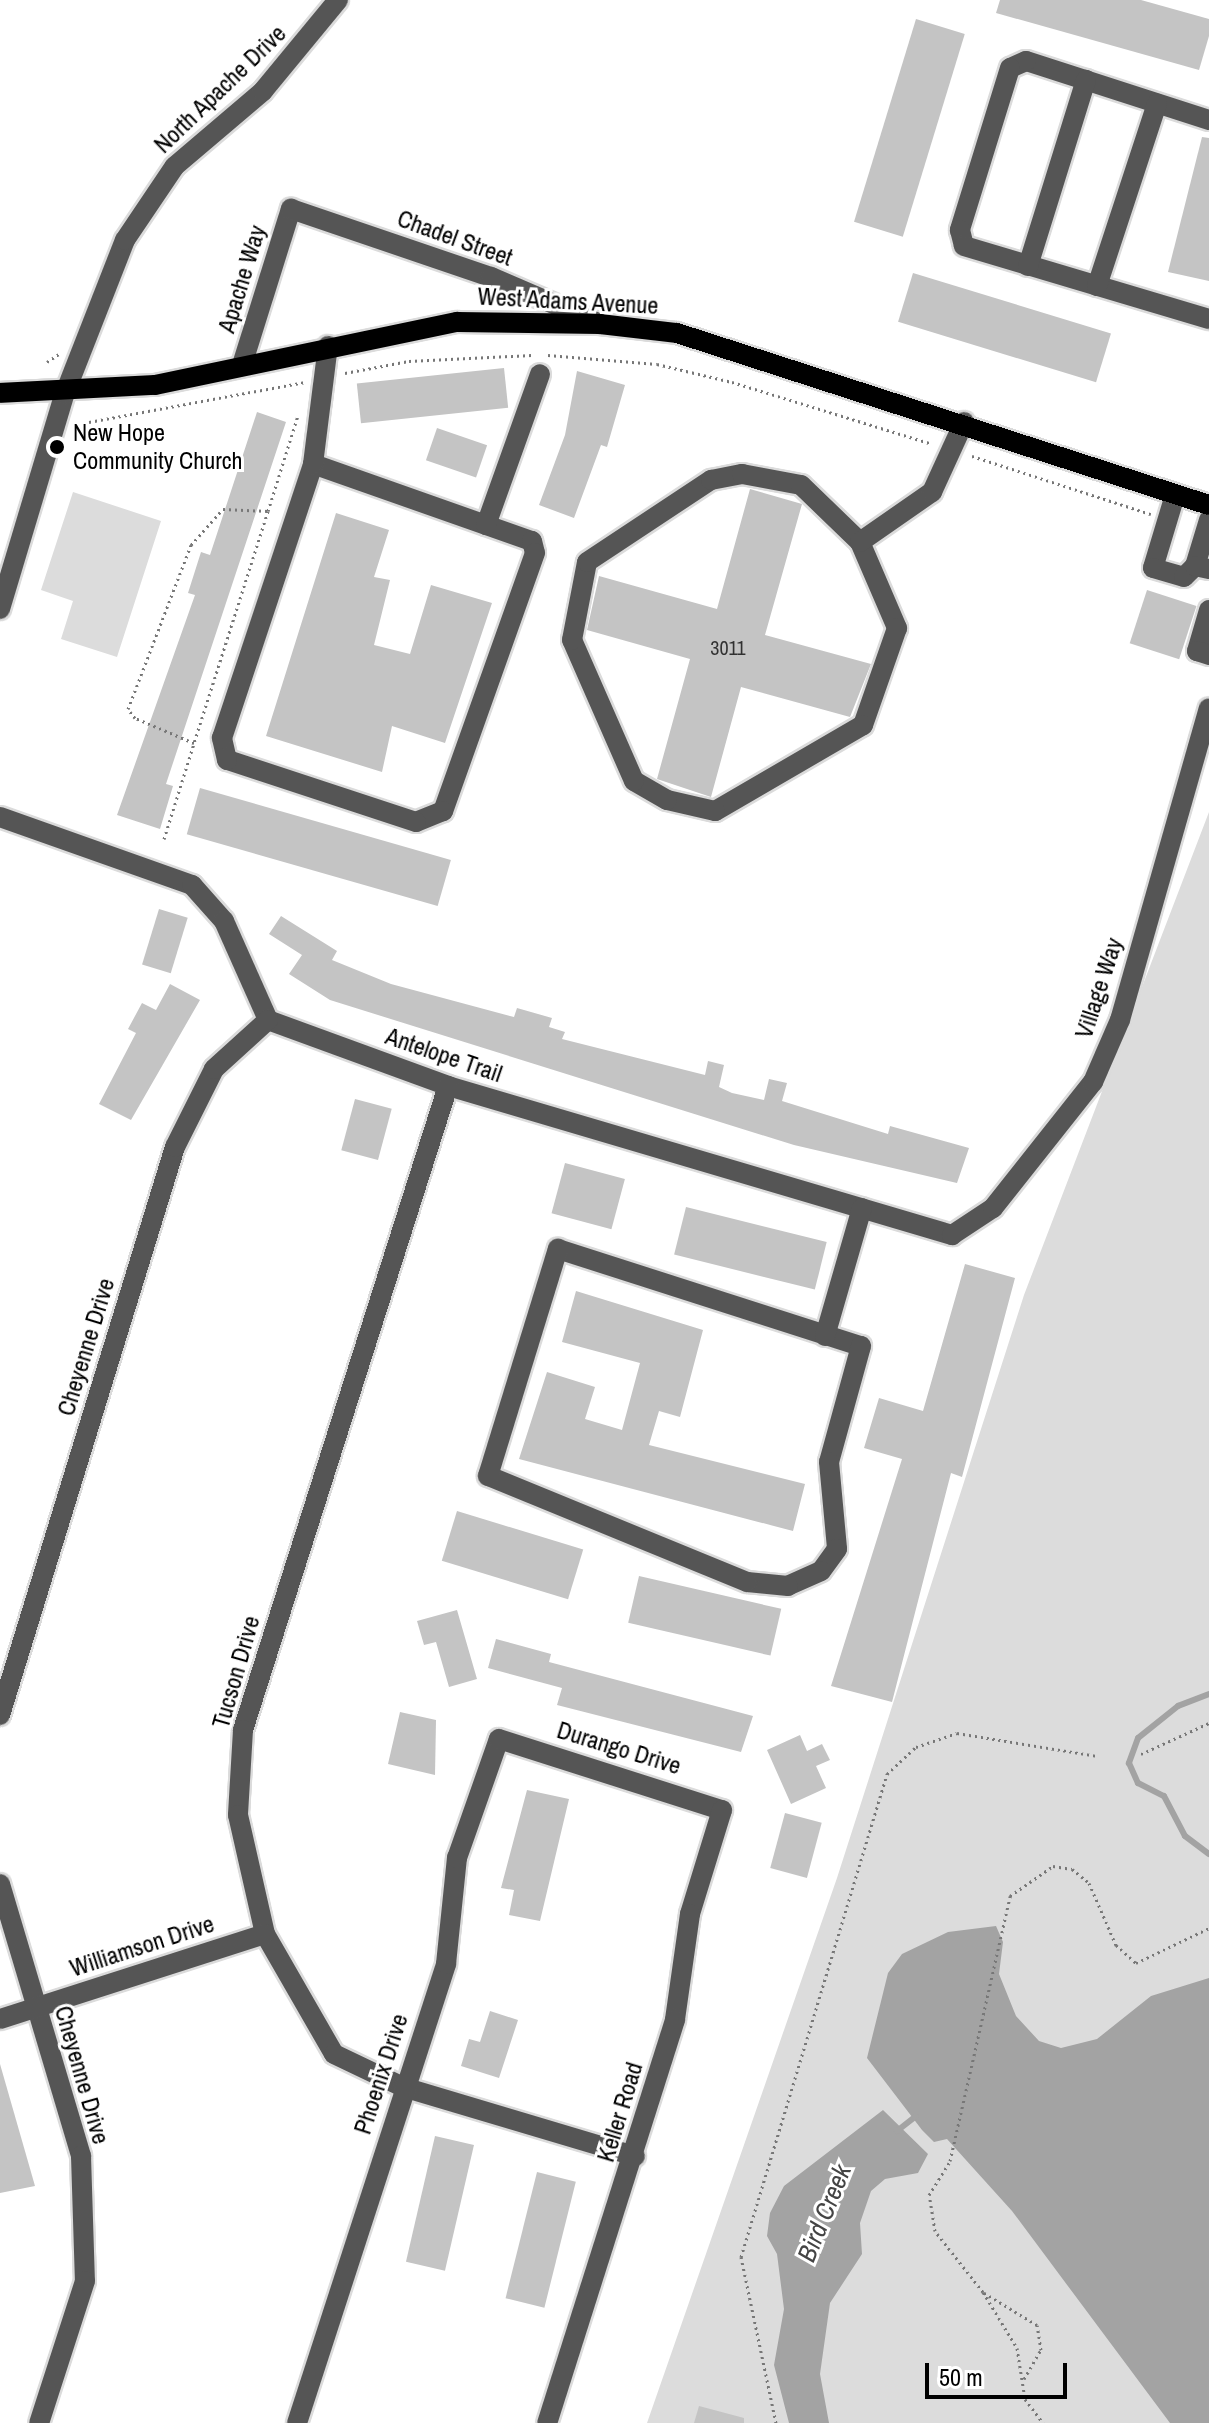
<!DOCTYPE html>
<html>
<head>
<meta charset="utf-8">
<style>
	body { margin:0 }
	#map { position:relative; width:1209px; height:2423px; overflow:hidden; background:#fff; font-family:"Archivo Narrow",sans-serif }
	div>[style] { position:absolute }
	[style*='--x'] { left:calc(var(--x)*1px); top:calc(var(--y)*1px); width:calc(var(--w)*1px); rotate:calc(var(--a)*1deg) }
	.green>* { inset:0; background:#dcdcdc }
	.water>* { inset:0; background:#a3a3a3 }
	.stream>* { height:6px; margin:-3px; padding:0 3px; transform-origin:3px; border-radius:3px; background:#a3a3a3 }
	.building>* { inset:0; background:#c4c4c4; transform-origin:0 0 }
	.path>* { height:3px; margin-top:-1.5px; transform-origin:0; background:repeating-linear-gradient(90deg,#777 0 2px,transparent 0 6px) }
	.roads { filter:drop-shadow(2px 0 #dbdbdb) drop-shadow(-2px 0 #dbdbdb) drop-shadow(0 2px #dbdbdb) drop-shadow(0 -2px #dbdbdb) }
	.minor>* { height:20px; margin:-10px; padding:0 10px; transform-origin:10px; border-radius:10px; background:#555 }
	.major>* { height:20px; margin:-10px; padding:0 10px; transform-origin:10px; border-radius:10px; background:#000 }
	.dots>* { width:22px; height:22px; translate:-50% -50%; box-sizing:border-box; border:4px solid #fff; border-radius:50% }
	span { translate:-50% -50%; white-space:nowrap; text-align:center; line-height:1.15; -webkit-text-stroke:6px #fff; paint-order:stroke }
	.number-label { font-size:20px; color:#313131 }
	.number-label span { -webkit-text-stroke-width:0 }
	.street-label { font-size:24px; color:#000 }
	.poi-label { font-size:24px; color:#000 }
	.left { translate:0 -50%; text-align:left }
	.water-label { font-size:26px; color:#444; font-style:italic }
	.scale { position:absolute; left:925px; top:2363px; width:142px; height:36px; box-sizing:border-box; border:4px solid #000; border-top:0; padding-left:10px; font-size:24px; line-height:28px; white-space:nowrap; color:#000; -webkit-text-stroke:6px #fff; paint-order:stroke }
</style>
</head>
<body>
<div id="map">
	<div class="green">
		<div style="clip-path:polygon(73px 492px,161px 521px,117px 657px,61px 639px,73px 601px,41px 590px)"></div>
		<div style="clip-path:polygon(1209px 812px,1209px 2423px,647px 2423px,837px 1878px,1024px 1295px)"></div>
	</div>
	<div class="water">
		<div style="clip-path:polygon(996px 1926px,1003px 1942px,999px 1974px,1016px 2016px,1039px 2041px,1061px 2048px,1097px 2039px,1151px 1996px,1209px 1978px,1209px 2423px,1170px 2423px,1012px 2211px,947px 2139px,934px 2142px,922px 2130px,867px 2058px,888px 1973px,902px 1954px,948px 1932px)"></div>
		<div style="clip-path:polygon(883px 2110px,928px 2154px,918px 2173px,885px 2179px,871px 2191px,860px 2223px,862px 2254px,830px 2303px,820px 2374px,829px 2423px,789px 2423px,774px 2365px,784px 2309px,777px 2254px,767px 2236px,770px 2213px,784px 2186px)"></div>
	</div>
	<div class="stream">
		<div style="--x:1209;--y:1694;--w:33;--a:159"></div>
		<div style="--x:1178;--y:1706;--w:51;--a:141.3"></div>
		<div style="--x:1138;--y:1738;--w:27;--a:110"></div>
		<div style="--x:1129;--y:1763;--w:22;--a:66"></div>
		<div style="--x:1138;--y:1783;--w:29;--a:27"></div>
		<div style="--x:1164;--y:1796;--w:45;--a:62.3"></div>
		<div style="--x:1185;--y:1836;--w:30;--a:37"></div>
		<div style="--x:897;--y:2131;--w:24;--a:-38"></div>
	</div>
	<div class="building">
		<div style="clip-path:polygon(1000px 0,1141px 0,1209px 19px,1209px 36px,1199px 70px,996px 13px)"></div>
		<div style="left:916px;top:19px;width:51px;height:212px;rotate:17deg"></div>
		<div style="clip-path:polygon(1202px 137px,1209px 138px,1209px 281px,1168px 272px)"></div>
		<div style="left:913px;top:273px;width:207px;height:51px;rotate:17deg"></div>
		<div style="left:504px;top:368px;width:40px;height:148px;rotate:84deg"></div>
		<div style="clip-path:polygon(577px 371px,625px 385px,607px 447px,601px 445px,574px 518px,539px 505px,565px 435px)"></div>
		<div style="clip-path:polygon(257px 412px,286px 422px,166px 784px,173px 786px,160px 829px,117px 815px,195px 595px,188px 593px,201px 552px,210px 555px)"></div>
		<div style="left:437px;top:428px;width:53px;height:34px;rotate:19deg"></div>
		<div style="clip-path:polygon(750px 489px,802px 504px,765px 635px,871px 664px,850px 717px,741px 687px,711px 797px,657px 779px,690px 659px,587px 630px,599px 576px,717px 609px)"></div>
		<div style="clip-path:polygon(336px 513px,389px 530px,374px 577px,390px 580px,374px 645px,410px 654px,431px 585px,492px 603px,445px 743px,392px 726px,382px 772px,266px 736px)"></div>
		<div style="left:1147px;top:590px;width:52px;height:56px;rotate:18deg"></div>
		<div style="left:200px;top:788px;width:261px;height:48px;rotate:16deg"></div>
		<div style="left:159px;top:909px;width:30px;height:58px;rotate:17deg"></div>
		<div style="clip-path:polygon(281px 916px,337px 951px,332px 960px,391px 984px,514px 1017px,517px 1008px,552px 1018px,549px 1027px,565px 1032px,562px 1039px,705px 1075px,708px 1061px,724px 1065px,719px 1087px,732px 1093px,764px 1100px,769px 1079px,787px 1083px,782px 1101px,888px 1134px,890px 1126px,969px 1148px,957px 1183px,794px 1145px,330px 1000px,289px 974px,302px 955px,269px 934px)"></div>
		<div style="clip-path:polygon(170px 984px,200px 1000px,131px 1120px,99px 1104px,136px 1033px,128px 1029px,142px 1003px,156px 1010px)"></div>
		<div style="left:355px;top:1099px;width:38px;height:53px;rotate:15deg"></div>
		<div style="left:565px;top:1163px;width:62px;height:52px;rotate:15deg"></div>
		<div style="left:686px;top:1207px;width:145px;height:49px;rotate:14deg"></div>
		<div style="clip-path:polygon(965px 1264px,1015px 1278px,962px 1477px,951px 1473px,892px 1702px,831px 1686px,902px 1459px,864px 1448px,879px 1398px,923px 1411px)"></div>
		<div style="clip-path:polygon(576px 1291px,703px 1330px,680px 1417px,659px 1411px,649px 1445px,805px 1484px,793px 1531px,519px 1459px,547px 1372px,595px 1387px,585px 1419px,622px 1430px,640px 1363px,562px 1342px)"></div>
		<div style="left:457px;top:1511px;width:132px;height:52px;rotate:17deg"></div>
		<div style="left:639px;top:1576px;width:146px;height:48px;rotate:13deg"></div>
		<div style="clip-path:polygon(457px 1610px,477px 1679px,449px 1687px,436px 1642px,424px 1645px,417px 1621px)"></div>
		<div style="clip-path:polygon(496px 1639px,551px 1654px,549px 1662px,753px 1716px,741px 1752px,557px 1705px,562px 1688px,488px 1668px)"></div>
		<div style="clip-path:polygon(400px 1712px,436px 1720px,435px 1775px,388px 1764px)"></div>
		<div style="clip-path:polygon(800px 1735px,807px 1751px,822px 1744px,830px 1760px,816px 1766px,826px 1788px,791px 1804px,767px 1750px)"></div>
		<div style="clip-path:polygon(527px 1790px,569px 1799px,540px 1921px,509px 1915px,514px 1890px,501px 1888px)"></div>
		<div style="left:785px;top:1813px;width:38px;height:57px;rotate:15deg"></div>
		<div style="clip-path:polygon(490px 2011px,518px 2020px,499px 2078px,461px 2066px,469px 2039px,480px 2042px)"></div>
		<div style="clip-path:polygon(0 2064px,35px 2186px,0 2193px)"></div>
		<div style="left:435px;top:2136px;width:40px;height:129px;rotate:13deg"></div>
		<div style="left:537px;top:2172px;width:40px;height:130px;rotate:14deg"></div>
		<div style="clip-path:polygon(699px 2406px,744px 2418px,744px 2423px,694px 2423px)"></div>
	</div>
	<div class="path">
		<div style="--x:548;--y:355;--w:109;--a:4.7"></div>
		<div style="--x:657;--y:364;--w:77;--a:13.5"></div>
		<div style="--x:732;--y:382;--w:209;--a:17.2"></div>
		<div style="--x:47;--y:362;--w:14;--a:-34"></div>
		<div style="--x:345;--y:373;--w:65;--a:-10.6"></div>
		<div style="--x:409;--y:361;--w:123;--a:-2.8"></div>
		<div style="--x:81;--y:431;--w:12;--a:-48"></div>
		<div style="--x:89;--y:422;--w:220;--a:-10.5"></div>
		<div style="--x:972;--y:456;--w:188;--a:18"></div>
		<div style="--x:268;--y:511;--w:244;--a:107.7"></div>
		<div style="--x:194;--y:743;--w:64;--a:-157"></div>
		<div style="--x:135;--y:718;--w:11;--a:-128"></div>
		<div style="--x:128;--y:709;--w:176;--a:-69"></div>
		<div style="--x:191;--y:545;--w:48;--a:-48.4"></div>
		<div style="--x:223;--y:509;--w:45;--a:2.5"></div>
		<div style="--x:268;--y:511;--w:101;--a:-72.6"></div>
		<div style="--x:164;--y:839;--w:101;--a:-72.6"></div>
		<div style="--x:1141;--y:1754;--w:75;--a:-24.5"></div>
		<div style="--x:983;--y:2292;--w:78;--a:-128.2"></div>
		<div style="--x:935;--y:2231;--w:36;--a:-99"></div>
		<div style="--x:929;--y:2195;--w:40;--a:-58"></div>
		<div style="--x:950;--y:2161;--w:272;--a:-77.2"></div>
		<div style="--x:1010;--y:1896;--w:52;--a:-34.9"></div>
		<div style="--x:1053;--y:1866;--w:19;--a:9"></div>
		<div style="--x:1072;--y:1869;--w:22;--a:39"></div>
		<div style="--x:1089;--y:1883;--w:68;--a:66.5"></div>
		<div style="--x:1116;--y:1945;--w:27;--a:42"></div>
		<div style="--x:1136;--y:1963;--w:81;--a:-25.6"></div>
		<div style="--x:1024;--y:2379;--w:34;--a:-60"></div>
		<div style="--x:1041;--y:2350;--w:25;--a:-99"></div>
		<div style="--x:1037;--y:2325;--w:63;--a:-148.6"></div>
		<div style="--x:983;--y:2292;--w:66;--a:58.7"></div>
		<div style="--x:1017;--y:2348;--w:52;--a:81.1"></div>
		<div style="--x:1025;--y:2399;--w:30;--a:53"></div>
		<div style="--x:776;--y:2423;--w:170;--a:-101.9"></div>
		<div style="--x:741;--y:2257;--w:505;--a:-73.18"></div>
		<div style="--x:887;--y:1774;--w:40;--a:-43"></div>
		<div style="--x:916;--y:1747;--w:43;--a:-18.9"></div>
		<div style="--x:957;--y:1733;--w:143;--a:9.3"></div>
	</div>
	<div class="roads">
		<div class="minor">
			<div style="--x:1209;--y:120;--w:192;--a:-162.1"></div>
			<div style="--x:1026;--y:61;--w:17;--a:156"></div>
			<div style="--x:1010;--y:68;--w:170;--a:107.2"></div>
			<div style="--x:960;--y:230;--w:16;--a:76"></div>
			<div style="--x:964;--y:246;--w:256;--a:16.6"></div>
			<div style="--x:1028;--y:266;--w:195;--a:-72.7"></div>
			<div style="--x:1097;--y:286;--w:192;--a:-71.8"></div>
			<div style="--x:242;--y:365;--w:164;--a:-72.6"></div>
			<div style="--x:291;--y:209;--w:211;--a:18.8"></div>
			<div style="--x:491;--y:277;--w:119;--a:23.3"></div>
			<div style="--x:313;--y:464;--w:232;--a:19.4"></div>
			<div style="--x:532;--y:541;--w:12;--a:76"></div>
			<div style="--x:535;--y:553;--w:274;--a:109.6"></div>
			<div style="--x:443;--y:811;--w:29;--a:158"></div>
			<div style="--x:416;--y:822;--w:199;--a:-161.8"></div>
			<div style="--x:227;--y:760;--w:23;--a:-103"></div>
			<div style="--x:222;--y:738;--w:289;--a:-71.6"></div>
			<div style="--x:313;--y:464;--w:119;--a:-82.8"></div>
			<div style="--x:1175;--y:495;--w:76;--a:106.8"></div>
			<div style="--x:1153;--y:568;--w:32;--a:16"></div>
			<div style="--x:1184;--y:577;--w:16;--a:-45"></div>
			<div style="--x:1209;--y:520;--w:48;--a:106.9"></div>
			<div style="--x:1195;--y:566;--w:14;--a:12"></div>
			<div style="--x:486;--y:525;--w:160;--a:-70.3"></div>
			<div style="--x:860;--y:542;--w:94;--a:66.7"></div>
			<div style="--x:897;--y:628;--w:103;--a:109.3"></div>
			<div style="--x:863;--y:725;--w:171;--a:149.8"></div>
			<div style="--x:715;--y:811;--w:49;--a:-167.1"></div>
			<div style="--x:667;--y:800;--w:38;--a:-150"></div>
			<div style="--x:634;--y:781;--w:154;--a:-113.7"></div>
			<div style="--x:572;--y:640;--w:79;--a:-79.1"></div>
			<div style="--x:587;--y:562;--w:149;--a:-33.5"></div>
			<div style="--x:711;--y:480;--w:32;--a:-11"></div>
			<div style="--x:742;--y:474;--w:60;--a:10.6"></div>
			<div style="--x:801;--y:485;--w:82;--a:44"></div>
			<div style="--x:860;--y:542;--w:88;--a:-34.8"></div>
			<div style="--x:932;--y:492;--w:77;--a:-65.4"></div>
			<div style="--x:0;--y:609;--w:226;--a:-73.3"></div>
			<div style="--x:65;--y:393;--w:164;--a:-68.6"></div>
			<div style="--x:125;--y:240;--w:89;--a:-56"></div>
			<div style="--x:175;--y:166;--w:116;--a:-40.4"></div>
			<div style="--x:263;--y:91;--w:118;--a:-50.5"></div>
			<div style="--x:1209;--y:610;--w:43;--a:106.3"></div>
			<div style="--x:1197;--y:651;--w:13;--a:18"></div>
			<div style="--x:0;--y:817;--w:204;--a:19.5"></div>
			<div style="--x:192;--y:885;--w:48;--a:48.4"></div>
			<div style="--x:224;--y:921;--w:108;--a:66"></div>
			<div style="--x:268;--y:1020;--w:192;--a:20.1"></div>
			<div style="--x:448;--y:1086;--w:526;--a:16.47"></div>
			<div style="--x:952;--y:1235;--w:49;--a:-33.4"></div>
			<div style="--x:993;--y:1208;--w:161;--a:-51.6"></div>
			<div style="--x:1093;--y:1082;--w:68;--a:-66.5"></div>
			<div style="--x:1120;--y:1020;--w:324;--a:-74.1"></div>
			<div style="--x:448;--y:1086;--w:676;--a:107.66"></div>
			<div style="--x:243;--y:1730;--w:85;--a:93.4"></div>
			<div style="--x:238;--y:1815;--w:122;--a:77.2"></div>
			<div style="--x:265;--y:1934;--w:138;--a:60.1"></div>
			<div style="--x:334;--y:2054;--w:76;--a:25.6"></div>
			<div style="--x:403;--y:2087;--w:242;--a:16.6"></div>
			<div style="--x:558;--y:1249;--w:318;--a:17.8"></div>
			<div style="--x:861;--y:1346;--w:120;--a:105.4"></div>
			<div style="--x:829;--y:1462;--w:87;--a:84.7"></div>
			<div style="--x:837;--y:1549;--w:27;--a:126"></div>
			<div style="--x:821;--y:1571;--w:36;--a:156"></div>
			<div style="--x:788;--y:1586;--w:41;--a:-174.4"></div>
			<div style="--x:747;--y:1582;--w:280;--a:-157.7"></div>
			<div style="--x:488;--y:1476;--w:238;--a:-72.9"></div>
			<div style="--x:825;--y:1336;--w:133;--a:-73.9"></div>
			<div style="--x:0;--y:1715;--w:594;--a:-72.88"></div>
			<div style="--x:175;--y:1147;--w:87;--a:-63.4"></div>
			<div style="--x:214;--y:1069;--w:73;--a:-42.2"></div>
			<div style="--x:0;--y:1884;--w:284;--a:73.4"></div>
			<div style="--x:81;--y:2156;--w:125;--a:88.2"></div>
			<div style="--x:85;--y:2281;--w:149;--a:107.9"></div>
			<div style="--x:0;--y:2019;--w:278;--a:-17.8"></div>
			<div style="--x:297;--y:2423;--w:483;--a:-72"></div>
			<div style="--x:446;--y:1964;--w:107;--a:-84.1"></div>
			<div style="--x:457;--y:1858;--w:126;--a:-70.6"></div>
			<div style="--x:499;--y:1739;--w:234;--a:17.7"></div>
			<div style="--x:722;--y:1810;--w:109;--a:107.1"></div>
			<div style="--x:690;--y:1914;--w:107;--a:98.1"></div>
			<div style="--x:675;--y:2020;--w:423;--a:107.6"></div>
		</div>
		<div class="major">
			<div style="--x:0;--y:393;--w:155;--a:-3"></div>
			<div style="--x:155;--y:385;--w:309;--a:-11.8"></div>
			<div style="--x:457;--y:322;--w:143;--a:0.8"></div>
			<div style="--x:600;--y:324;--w:78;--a:6.7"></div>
			<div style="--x:677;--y:333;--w:559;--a:17.92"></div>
		</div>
	</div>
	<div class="dots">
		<div style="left:57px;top:447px;background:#000"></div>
	</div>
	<div class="number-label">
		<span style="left:728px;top:647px">3011</span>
	</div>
	<div class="street-label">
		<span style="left:220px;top:89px;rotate:-44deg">North Apache Drive</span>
		<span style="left:455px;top:238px;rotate:20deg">Chadel Street</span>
		<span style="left:242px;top:279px;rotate:-73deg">Apache Way</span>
		<span style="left:568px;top:301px;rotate:3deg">West Adams Avenue</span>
		<span style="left:1099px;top:988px;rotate:-72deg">Village Way</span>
		<span style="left:444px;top:1055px;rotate:19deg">Antelope Trail</span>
		<span style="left:86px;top:1347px;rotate:-73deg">Cheyenne Drive</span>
		<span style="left:236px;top:1672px;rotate:-74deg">Tucson Drive</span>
		<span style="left:619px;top:1748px;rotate:17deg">Durango Drive</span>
		<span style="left:142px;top:1946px;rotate:-18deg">Williamson Drive</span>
		<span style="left:381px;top:2074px;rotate:-72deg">Phoenix Drive</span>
		<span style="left:82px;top:2075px;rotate:74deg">Cheyenne Drive</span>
		<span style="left:620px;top:2112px;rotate:-73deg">Keller Road</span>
	</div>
	<div class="poi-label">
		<span class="left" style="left:73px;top:447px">New Hope<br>Community Church</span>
	</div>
	<div class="water-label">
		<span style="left:824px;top:2213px;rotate:-68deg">Bird Creek</span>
	</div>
	<div class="scale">50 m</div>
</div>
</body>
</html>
